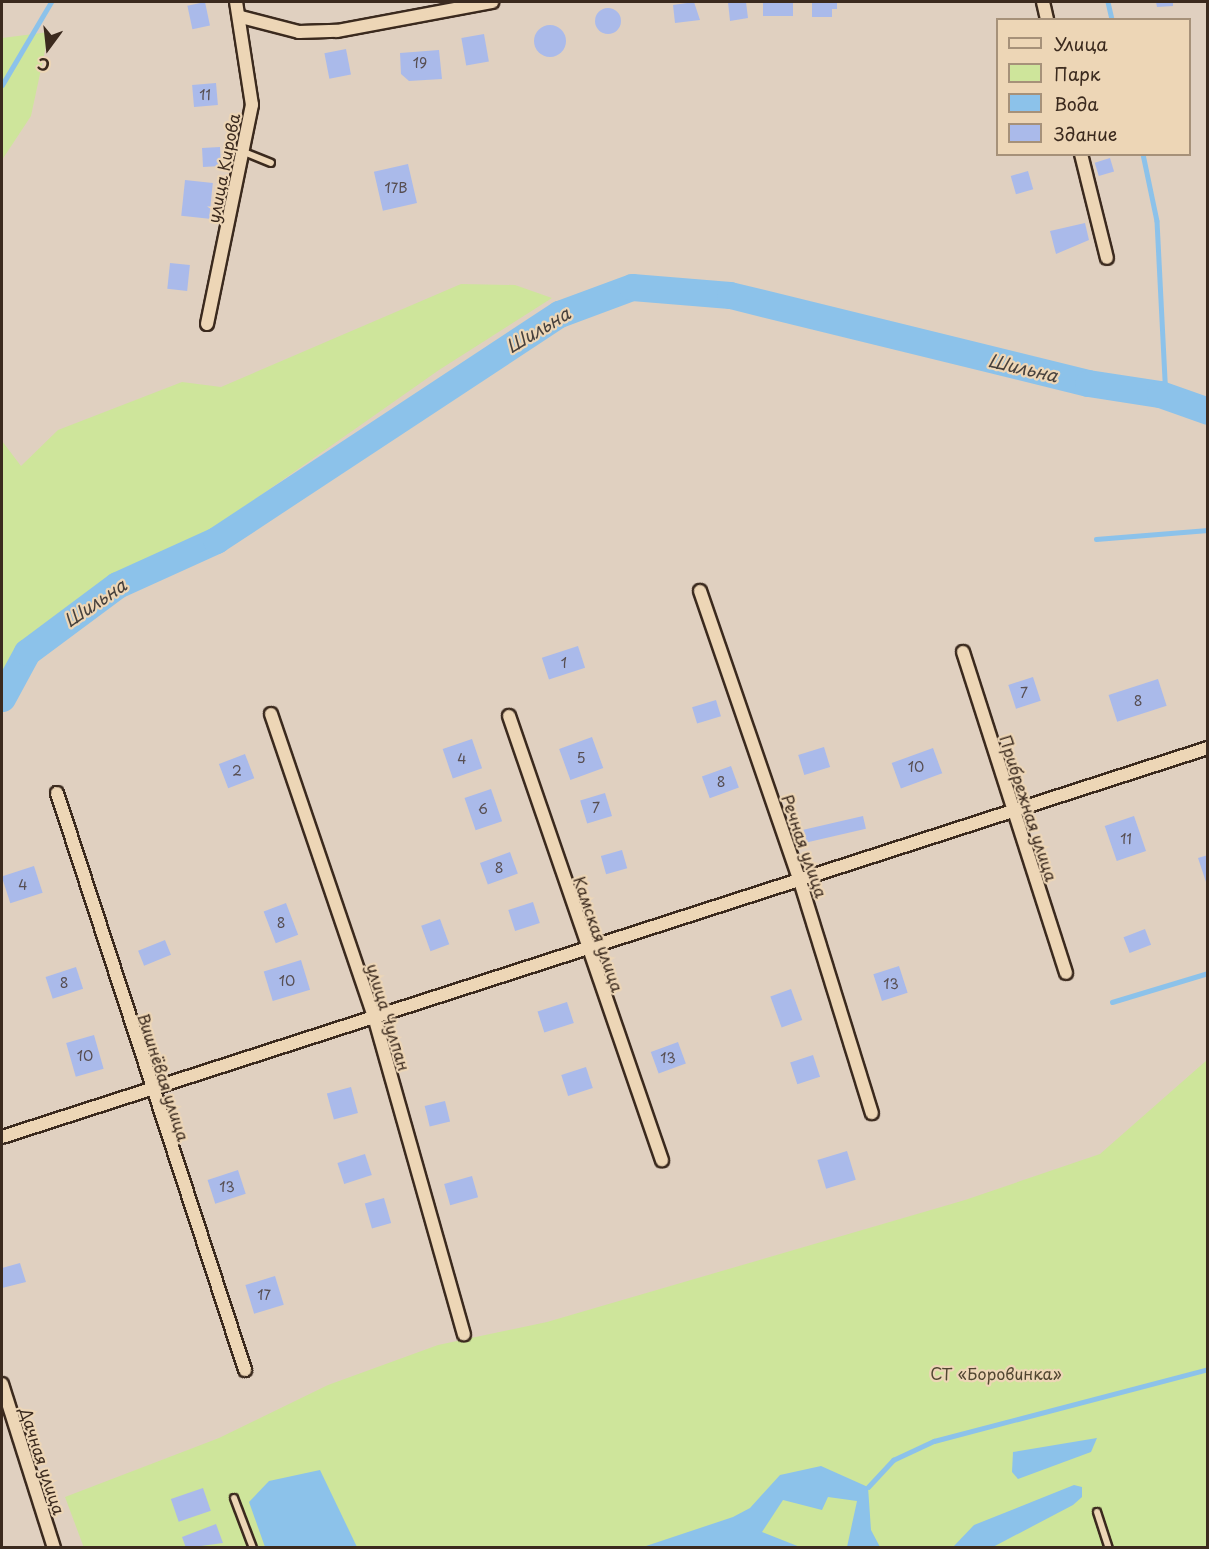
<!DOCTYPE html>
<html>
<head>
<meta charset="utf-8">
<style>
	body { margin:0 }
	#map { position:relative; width:1209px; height:1549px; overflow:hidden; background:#e0d0c0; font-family:"Playpen Sans",sans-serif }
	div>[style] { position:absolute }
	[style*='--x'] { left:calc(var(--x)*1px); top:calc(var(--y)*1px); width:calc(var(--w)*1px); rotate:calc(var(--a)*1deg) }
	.green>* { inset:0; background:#cee59b }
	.water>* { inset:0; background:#8cc2ea }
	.stream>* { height:4.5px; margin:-2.25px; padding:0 2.25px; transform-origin:2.25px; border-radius:2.25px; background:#8cc2ea }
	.river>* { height:27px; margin:-13.5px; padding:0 13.5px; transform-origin:13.5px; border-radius:13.5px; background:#8cc2ea }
	.building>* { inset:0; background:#aabaea; transform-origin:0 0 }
	.round { border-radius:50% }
	.roads { filter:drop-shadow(2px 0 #3b2a1e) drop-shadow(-2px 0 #3b2a1e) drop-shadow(0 2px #3b2a1e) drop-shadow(0 -2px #3b2a1e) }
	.service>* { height:6px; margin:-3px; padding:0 3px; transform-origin:3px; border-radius:3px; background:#edd6b6 }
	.minor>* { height:12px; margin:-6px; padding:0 6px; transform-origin:6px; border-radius:6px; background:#edd6b6 }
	span { translate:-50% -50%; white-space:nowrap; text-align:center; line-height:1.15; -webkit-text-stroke:4.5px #edd6b6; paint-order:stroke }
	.number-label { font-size:14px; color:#574e51 }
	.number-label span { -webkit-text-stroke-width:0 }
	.street-label { font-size:16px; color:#3b2a1e }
	.park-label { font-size:16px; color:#514631 }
	.water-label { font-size:18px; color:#47413d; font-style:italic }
	.frame { position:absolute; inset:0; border:3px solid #3b2a1e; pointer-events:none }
	.legend { position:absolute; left:996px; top:18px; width:195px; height:138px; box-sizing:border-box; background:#edd6b6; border:2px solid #a69179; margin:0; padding:8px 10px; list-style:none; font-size:18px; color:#3b2a1e }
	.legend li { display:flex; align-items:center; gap:12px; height:30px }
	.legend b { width:30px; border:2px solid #a69179 }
	.north { position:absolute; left:18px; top:18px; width:60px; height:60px; -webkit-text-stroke:4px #edd6b6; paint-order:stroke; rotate:195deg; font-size:16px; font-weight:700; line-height:24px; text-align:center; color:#3b2a1e }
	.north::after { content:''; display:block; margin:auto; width:21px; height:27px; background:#3b2a1e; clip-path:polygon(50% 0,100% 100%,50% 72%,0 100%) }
</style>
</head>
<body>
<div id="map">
	<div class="green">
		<div style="clip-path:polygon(49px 32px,31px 116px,2px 160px,2px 38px)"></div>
		<div style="clip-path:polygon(461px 284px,515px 285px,552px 298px,439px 370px,207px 533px,113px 578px,2px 676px,2px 441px,21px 466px,58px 430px,182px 382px,221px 387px)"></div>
		<div style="clip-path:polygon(1207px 1060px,1207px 1547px,84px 1548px,65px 1497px,219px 1438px,328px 1385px,438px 1345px,547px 1322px,965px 1200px,1100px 1154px)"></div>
	</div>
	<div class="water">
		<div style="clip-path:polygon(1097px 1438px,1091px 1452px,1018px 1479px,1012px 1472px,1013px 1452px)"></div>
		<div style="clip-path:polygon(821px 1466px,868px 1487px,871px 1530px,880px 1547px,847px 1547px,857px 1501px,828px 1497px,822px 1510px,783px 1500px,762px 1532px,800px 1547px,643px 1547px,733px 1517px,750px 1508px,780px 1475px)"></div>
		<div style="clip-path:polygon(320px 1470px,357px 1547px,265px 1547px,249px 1502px,269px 1481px)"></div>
		<div style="clip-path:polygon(1074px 1485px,1082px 1487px,1082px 1497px,1073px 1505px,993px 1547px,953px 1547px,974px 1525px)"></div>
	</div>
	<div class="stream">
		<div style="--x:1108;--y:2;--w:18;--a:77"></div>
		<div style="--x:2;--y:85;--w:96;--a:-59.4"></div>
		<div style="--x:1143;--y:154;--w:68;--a:78.2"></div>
		<div style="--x:1157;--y:221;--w:175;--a:87.1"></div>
		<div style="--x:1096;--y:539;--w:112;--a:-4.6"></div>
		<div style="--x:2;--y:679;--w:8;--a:30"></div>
		<div style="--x:1112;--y:1002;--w:100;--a:-16.8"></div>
		<div style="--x:868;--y:1487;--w:37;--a:-47"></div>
		<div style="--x:893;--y:1460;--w:45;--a:-24.9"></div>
		<div style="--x:934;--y:1441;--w:283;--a:-14.7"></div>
	</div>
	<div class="river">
		<div style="--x:2;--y:698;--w:52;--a:-61.5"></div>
		<div style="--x:27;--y:652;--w:112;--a:-36.7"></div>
		<div style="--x:117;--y:585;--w:109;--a:-24.4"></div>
		<div style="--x:216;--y:540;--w:411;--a:-33.4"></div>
		<div style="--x:559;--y:314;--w:78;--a:-20.3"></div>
		<div style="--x:632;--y:287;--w:98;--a:4.7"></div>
		<div style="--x:730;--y:295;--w:369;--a:13.8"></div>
		<div style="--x:1088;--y:383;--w:73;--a:8.7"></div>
		<div style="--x:1160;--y:394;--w:51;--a:19.5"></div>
	</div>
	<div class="building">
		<div style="left:205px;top:2px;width:24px;height:18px;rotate:78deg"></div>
		<div style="clip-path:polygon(694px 2px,700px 20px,675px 23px,673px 5px)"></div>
		<div style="clip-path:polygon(728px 2px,746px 2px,748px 18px,730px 21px)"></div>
		<div style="left:763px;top:2px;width:30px;height:14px"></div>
		<div style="clip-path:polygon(812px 2px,837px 2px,837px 9px,832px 9px,832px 17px,812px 17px)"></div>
		<div style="clip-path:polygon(1156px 2px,1173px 2px,1173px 6px,1157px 7px)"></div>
		<div class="round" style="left:595px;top:8px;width:26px;height:26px"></div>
		<div class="round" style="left:534px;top:25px;width:32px;height:32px"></div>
		<div style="left:484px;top:34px;width:28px;height:23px;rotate:80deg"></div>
		<div style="left:346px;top:49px;width:26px;height:22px;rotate:79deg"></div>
		<div style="clip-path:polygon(439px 50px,442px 79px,409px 81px,401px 74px,400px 53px)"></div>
		<div style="left:216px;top:83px;width:22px;height:24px;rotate:85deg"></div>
		<div style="left:220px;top:147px;width:19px;height:18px;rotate:87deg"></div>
		<div style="left:1110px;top:158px;width:14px;height:16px;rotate:73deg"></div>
		<div style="left:408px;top:164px;width:40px;height:35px;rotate:77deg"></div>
		<div style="left:1028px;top:171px;width:19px;height:18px;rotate:74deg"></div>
		<div style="left:185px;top:180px;width:28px;height:36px;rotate:6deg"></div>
		<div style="clip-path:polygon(1085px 223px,1089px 240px,1056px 254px,1050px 231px)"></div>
		<div style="left:170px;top:263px;width:20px;height:26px;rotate:6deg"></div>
		<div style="left:578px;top:646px;width:23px;height:38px;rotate:72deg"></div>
		<div style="left:1033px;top:677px;width:25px;height:26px;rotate:72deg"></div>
		<div style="left:1158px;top:679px;width:28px;height:52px;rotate:72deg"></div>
		<div style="left:716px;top:700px;width:17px;height:25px;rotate:73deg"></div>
		<div style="left:592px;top:737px;width:33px;height:35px;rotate:70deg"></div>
		<div style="left:472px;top:739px;width:31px;height:31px;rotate:71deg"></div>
		<div style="left:824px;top:747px;width:21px;height:27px;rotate:73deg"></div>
		<div style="left:933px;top:748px;width:27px;height:44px;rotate:70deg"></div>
		<div style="left:245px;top:754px;width:26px;height:28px;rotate:69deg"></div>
		<div style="left:731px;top:766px;width:23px;height:31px;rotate:70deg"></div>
		<div style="left:491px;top:789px;width:34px;height:28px;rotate:71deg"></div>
		<div style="left:605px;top:793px;width:24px;height:26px;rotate:73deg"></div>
		<div style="left:863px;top:816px;width:13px;height:61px;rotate:77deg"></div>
		<div style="left:1134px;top:816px;width:37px;height:31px;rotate:71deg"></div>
		<div style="left:622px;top:850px;width:19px;height:22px;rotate:74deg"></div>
		<div style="left:510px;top:852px;width:23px;height:32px;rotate:70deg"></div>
		<div style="clip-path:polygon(1208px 855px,1208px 885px,1207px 885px,1198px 858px)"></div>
		<div style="left:34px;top:866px;width:28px;height:34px;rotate:72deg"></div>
		<div style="left:533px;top:902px;width:22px;height:26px;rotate:72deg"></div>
		<div style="left:286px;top:903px;width:34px;height:24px;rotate:69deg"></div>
		<div style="left:440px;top:919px;width:27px;height:20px;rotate:70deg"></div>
		<div style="left:1145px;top:929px;width:17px;height:23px;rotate:69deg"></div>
		<div style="left:165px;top:940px;width:16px;height:29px;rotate:68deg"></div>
		<div style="left:301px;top:960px;width:31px;height:39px;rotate:73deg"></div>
		<div style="left:899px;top:966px;width:28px;height:27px;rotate:72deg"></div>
		<div style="left:76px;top:967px;width:23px;height:32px;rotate:72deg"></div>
		<div style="left:791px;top:989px;width:33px;height:22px;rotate:70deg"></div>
		<div style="left:567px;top:1002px;width:22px;height:31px;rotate:72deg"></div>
		<div style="left:94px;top:1035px;width:35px;height:29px;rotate:74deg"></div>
		<div style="left:678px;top:1042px;width:23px;height:29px;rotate:70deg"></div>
		<div style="left:813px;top:1055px;width:23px;height:24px;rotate:72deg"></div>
		<div style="left:586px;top:1067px;width:22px;height:26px;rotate:72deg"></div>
		<div style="left:351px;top:1087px;width:27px;height:25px;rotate:75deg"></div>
		<div style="left:445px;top:1101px;width:21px;height:21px;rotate:76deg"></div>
		<div style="left:847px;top:1151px;width:30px;height:31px;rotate:73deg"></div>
		<div style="left:365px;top:1154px;width:22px;height:29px;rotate:72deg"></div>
		<div style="left:238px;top:1170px;width:25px;height:32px;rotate:72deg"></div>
		<div style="left:472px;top:1176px;width:22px;height:29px;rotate:74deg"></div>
		<div style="left:384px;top:1198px;width:26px;height:20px;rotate:74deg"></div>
		<div style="clip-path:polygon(20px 1263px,26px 1282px,2px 1288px,2px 1268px)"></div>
		<div style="left:275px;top:1276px;width:30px;height:31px;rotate:73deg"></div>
		<div style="left:203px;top:1488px;width:24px;height:34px;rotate:71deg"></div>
		<div style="clip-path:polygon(216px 1524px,223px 1543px,186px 1548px,182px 1537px)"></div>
	</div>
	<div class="roads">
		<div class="service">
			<div style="--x:244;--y:152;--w:29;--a:22"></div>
			<div style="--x:234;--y:1498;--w:53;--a:69.2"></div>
			<div style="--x:1097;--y:1512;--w:38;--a:72"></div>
		</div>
		<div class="minor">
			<div style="--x:1043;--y:2;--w:18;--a:77"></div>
			<div style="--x:241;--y:17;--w:60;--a:14.5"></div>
			<div style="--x:299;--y:32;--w:38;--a:-2"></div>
			<div style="--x:337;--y:31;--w:158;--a:-10.6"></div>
			<div style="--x:1081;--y:154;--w:107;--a:76"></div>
			<div style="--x:207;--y:324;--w:224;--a:-78.4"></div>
			<div style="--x:252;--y:105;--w:104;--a:-98.8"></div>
			<div style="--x:700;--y:591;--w:307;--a:71"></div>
			<div style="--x:800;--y:881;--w:243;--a:72.8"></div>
			<div style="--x:963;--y:652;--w:337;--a:72.2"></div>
			<div style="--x:271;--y:714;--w:316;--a:71.2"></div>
			<div style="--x:373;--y:1013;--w:334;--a:74.2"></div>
			<div style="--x:509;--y:716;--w:470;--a:71"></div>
			<div style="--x:57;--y:793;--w:607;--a:71.95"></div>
			<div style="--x:2;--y:1137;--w:1267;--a:-17.88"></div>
			<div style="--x:2;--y:1384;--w:172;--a:72.4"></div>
		</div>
	</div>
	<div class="number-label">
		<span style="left:420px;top:63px">19</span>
		<span style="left:205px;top:95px">11</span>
		<span style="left:396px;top:188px">17В</span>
		<span style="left:564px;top:663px">1</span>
		<span style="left:1024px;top:693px">7</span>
		<span style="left:1138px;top:701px">8</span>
		<span style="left:581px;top:758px">5</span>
		<span style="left:462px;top:759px">4</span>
		<span style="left:916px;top:767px">10</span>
		<span style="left:237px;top:771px">2</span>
		<span style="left:721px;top:782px">8</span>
		<span style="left:596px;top:808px">7</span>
		<span style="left:483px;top:809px">6</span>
		<span style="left:1126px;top:839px">11</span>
		<span style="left:499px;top:868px">8</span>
		<span style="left:23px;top:885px">4</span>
		<span style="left:281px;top:923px">8</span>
		<span style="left:287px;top:981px">10</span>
		<span style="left:64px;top:983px">8</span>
		<span style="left:891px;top:984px">13</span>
		<span style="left:85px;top:1056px">10</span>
		<span style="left:668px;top:1058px">13</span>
		<span style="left:227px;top:1187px">13</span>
		<span style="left:264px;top:1295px">17</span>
	</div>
	<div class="street-label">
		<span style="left:223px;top:168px;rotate:-79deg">улица Кирова</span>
		<span style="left:1029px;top:808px;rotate:72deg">Прибрежная улица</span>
		<span style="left:805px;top:846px;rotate:71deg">Речная улица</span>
		<span style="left:599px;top:934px;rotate:71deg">Камская улица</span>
		<span style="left:389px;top:1017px;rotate:73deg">улица Чулпан</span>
		<span style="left:164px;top:1077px;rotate:72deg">Вишнёвая улица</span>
		<span style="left:43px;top:1461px;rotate:72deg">Дачная улица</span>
	</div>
	<div class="park-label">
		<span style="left:996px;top:1373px">СТ «Боровинка»</span>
	</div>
	<div class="water-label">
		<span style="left:538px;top:330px;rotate:-31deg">Шильна</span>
		<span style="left:1023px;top:368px;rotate:13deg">Шильна</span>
		<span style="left:95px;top:603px;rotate:-34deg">Шильна</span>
	</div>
	<div class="frame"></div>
	<ul class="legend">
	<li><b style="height:8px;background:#edd6b6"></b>Улица</li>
	<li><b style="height:16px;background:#cee59b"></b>Парк</li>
	<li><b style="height:16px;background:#8cc2ea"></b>Вода</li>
	<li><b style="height:16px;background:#aabaea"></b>Здание</li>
	</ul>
	<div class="north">С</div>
</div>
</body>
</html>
